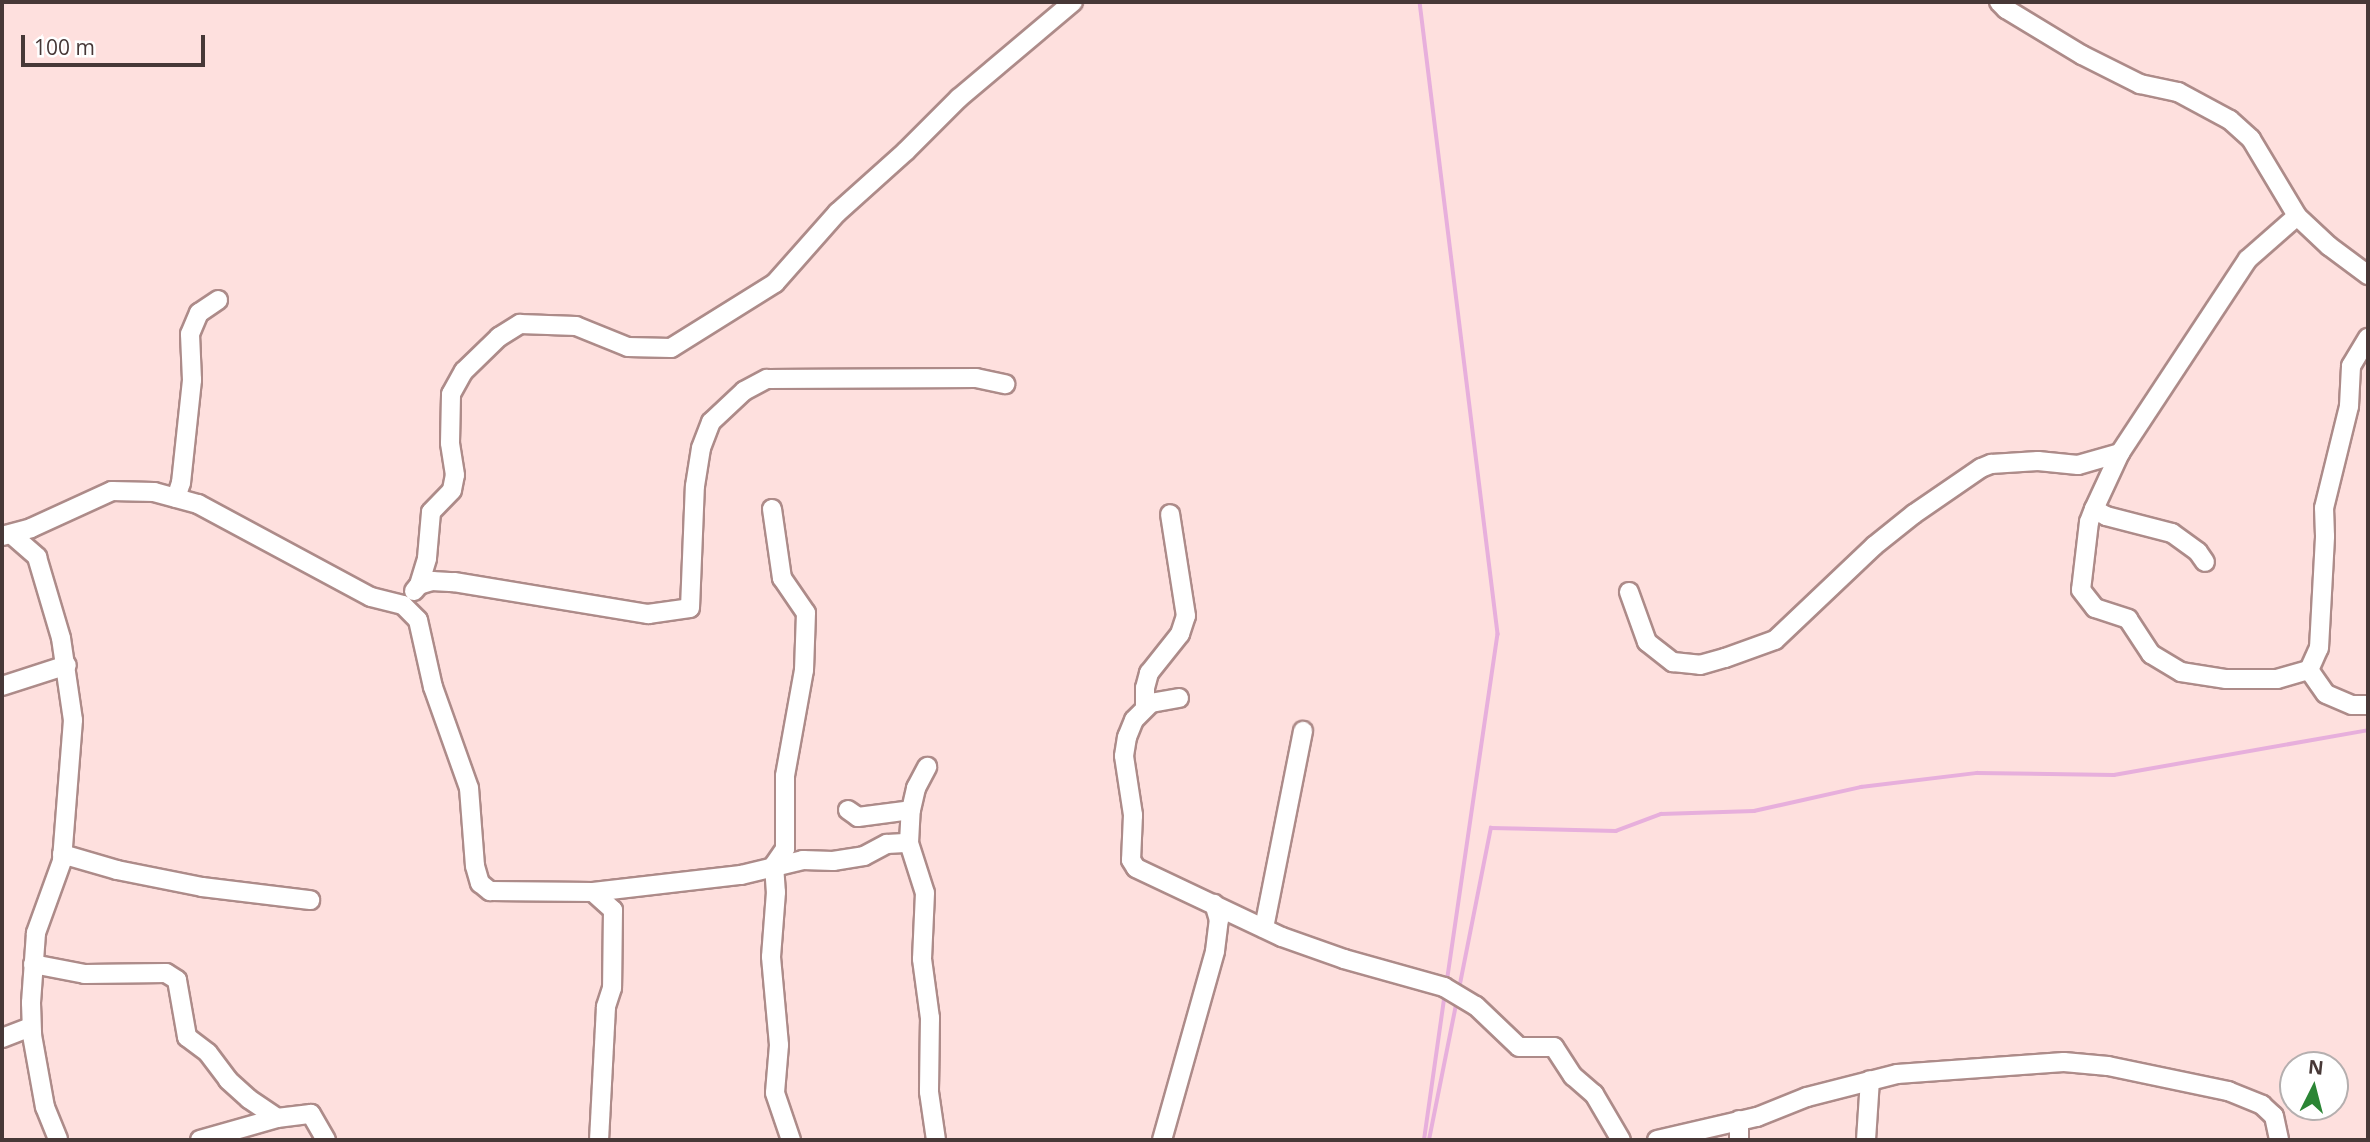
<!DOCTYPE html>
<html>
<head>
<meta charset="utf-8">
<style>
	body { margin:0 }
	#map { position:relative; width:2370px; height:1142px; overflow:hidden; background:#fee0de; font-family:"Open Sans",sans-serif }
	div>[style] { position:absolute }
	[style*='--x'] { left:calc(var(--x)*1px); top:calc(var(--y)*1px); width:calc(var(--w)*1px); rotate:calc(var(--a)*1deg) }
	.stream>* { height:3.5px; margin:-1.75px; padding:0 1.75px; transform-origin:1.75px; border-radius:1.75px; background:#e7afdc }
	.roads { filter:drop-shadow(2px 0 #ad8b89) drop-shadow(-2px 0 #ad8b89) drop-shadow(0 2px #ad8b89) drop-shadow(0 -2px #ad8b89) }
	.minor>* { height:18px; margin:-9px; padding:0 9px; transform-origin:9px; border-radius:9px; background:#fff }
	span { translate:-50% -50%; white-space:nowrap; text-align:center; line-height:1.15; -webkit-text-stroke:6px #fff; paint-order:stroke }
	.frame { position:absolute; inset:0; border:4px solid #473837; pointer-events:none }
	.north { position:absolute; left:2279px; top:1051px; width:70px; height:70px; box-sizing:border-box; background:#fff; border:2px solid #b5afaf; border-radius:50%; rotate:6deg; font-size:19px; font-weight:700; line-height:28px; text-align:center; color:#473837 }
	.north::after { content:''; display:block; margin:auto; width:24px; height:32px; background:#2b8535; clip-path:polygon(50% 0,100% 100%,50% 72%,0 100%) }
	.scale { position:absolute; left:21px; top:35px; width:184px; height:32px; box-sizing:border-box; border:4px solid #473837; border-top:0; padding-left:9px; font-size:21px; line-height:24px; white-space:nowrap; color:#473837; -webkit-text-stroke:5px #fff; paint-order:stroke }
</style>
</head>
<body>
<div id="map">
	<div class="stream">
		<div style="--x:1420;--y:2;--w:637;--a:82.96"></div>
		<div style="--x:1498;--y:634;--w:352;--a:98.3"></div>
		<div style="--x:1459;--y:989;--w:164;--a:-78.8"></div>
		<div style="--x:1491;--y:828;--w:125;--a:1.4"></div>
		<div style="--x:1616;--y:831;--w:48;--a:-20.7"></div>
		<div style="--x:1661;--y:814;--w:93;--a:-1.8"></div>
		<div style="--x:1754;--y:811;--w:110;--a:-12.6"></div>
		<div style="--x:1861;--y:787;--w:117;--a:-6.9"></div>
		<div style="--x:1977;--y:773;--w:137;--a:0.8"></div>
		<div style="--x:2114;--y:775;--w:258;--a:-10"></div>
		<div style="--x:1424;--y:1140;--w:148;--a:-81.9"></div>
		<div style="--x:1429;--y:1140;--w:143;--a:-78.7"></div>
	</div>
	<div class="roads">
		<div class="minor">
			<div style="--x:1999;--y:2;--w:10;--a:45"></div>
			<div style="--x:2006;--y:9;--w:89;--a:31.2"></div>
			<div style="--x:2082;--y:55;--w:65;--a:26.6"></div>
			<div style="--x:2140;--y:84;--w:39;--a:12"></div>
			<div style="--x:2178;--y:92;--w:59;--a:28.3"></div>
			<div style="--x:2230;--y:120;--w:28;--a:42"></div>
			<div style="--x:2251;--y:139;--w:90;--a:59.1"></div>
			<div style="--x:2297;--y:216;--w:44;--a:43.2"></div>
			<div style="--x:2329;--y:246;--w:49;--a:36.6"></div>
			<div style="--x:2120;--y:453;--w:62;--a:114.9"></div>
			<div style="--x:2094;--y:509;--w:14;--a:30"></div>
			<div style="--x:2106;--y:516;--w:68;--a:14.4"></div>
			<div style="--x:2172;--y:533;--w:32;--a:36"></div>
			<div style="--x:2198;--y:552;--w:12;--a:55"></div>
			<div style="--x:176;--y:498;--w:16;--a:-72"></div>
			<div style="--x:181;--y:483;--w:104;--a:-83.9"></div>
			<div style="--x:192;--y:380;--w:46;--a:-92.5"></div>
			<div style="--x:190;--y:334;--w:23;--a:-67"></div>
			<div style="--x:199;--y:313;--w:23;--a:-34"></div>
			<div style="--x:772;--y:509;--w:70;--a:81.8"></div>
			<div style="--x:782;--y:578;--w:42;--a:55.6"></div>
			<div style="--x:806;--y:613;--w:57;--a:92"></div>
			<div style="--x:804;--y:670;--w:108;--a:100.2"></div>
			<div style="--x:785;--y:776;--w:73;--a:90"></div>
			<div style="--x:785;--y:849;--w:19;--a:125"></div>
			<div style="--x:774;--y:865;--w:27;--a:86"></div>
			<div style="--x:776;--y:892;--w:65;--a:94.4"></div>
			<div style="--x:771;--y:957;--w:88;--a:84.8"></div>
			<div style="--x:779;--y:1045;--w:48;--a:94.8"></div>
			<div style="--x:775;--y:1093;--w:50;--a:71.2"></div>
			<div style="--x:2094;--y:509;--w:14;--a:111"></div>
			<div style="--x:2089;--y:522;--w:68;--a:96.7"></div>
			<div style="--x:2081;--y:590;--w:23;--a:52"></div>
			<div style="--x:2095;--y:608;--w:35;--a:18"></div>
			<div style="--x:2128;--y:619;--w:42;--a:56.7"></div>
			<div style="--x:2151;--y:654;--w:35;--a:31"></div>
			<div style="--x:2181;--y:672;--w:46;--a:8.8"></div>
			<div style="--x:2226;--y:679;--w:51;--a:0"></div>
			<div style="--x:2277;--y:679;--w:33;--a:-16"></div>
			<div style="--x:2309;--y:670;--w:24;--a:-66"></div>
			<div style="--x:2319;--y:648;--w:112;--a:-86.9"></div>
			<div style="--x:2325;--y:536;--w:28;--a:-92"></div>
			<div style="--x:2324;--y:508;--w:105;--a:-76.2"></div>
			<div style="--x:2349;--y:406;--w:40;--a:-87.1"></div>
			<div style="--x:2351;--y:366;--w:33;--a:-59"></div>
			<div style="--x:11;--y:534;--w:35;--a:41"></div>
			<div style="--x:37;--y:557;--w:84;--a:73.5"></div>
			<div style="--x:61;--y:638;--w:83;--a:81.7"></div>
			<div style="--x:73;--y:720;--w:141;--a:94.5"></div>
			<div style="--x:62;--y:861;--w:77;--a:109.9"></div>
			<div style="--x:36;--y:933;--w:70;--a:94.1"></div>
			<div style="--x:31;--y:1003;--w:32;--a:88"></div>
			<div style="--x:32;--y:1035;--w:73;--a:79.8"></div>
			<div style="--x:45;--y:1107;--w:35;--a:68"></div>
			<div style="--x:2;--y:536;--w:30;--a:-15"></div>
			<div style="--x:31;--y:528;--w:89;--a:-24.6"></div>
			<div style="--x:112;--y:491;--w:42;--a:1.4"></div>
			<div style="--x:154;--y:492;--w:46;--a:15.3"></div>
			<div style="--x:198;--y:504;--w:196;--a:28.3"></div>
			<div style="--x:371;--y:597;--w:33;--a:14"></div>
			<div style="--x:403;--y:605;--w:21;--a:45"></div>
			<div style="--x:418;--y:620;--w:69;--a:77.4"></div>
			<div style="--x:433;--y:687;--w:107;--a:70.4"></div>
			<div style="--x:469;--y:788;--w:78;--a:85.6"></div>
			<div style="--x:475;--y:866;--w:18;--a:74"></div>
			<div style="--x:480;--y:883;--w:13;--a:39"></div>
			<div style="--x:490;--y:891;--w:103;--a:0.6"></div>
			<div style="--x:593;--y:892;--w:27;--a:42"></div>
			<div style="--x:613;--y:910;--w:78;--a:90.7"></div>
			<div style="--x:612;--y:988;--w:20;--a:108"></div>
			<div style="--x:606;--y:1007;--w:133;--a:93"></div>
			<div style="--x:419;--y:585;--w:28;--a:-73"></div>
			<div style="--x:427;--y:558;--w:46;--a:-85"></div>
			<div style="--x:431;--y:512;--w:30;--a:-46"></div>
			<div style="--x:452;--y:490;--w:15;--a:-79"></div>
			<div style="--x:455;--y:475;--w:32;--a:-99"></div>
			<div style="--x:450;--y:443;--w:49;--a:-88.8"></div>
			<div style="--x:451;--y:394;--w:26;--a:-61"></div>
			<div style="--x:464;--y:371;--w:49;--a:-44.2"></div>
			<div style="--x:499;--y:337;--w:25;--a:-32"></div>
			<div style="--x:520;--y:324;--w:56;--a:2"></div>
			<div style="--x:576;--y:326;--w:56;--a:22"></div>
			<div style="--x:628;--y:347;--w:43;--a:1.3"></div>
			<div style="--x:671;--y:348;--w:123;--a:-32"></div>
			<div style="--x:775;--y:283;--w:94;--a:-48.5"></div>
			<div style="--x:837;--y:213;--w:93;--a:-41.9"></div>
			<div style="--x:906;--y:151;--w:75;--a:-45"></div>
			<div style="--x:959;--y:98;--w:149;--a:-40.1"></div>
			<div style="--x:414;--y:591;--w:8;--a:-50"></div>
			<div style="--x:419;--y:585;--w:14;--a:-17"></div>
			<div style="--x:432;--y:581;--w:22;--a:3"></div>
			<div style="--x:454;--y:582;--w:197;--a:9.4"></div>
			<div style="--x:648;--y:614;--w:42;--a:-8.1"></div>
			<div style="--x:690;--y:608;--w:122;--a:-87.7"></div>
			<div style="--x:695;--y:486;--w:38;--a:-81"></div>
			<div style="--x:701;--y:448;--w:28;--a:-69"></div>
			<div style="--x:711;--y:422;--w:45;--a:-43.2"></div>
			<div style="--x:744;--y:391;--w:26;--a:-28"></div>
			<div style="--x:767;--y:379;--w:209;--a:-0.3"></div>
			<div style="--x:976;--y:378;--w:30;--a:12"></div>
			<div style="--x:1629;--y:592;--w:53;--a:70.2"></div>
			<div style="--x:1647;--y:642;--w:33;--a:38"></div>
			<div style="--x:1673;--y:662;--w:27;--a:6"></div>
			<div style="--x:1700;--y:665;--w:26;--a:-16"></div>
			<div style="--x:1725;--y:658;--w:53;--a:-19.8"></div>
			<div style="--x:1775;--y:640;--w:137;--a:-43.5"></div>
			<div style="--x:1874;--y:546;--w:51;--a:-38.7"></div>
			<div style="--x:1914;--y:514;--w:81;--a:-34.5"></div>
			<div style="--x:1981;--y:468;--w:11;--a:-22"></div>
			<div style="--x:1991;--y:464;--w:47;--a:-3.7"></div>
			<div style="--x:2038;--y:461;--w:40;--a:5.7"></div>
			<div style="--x:2078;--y:465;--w:44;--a:-15.9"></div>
			<div style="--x:2120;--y:453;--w:232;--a:-56.6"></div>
			<div style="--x:2248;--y:259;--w:65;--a:-41.3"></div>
			<div style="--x:2309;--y:670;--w:29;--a:55"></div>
			<div style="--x:2326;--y:694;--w:28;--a:23"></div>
			<div style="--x:2352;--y:705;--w:16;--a:0"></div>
			<div style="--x:2;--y:686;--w:68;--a:-17.9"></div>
			<div style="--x:1179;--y:698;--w:28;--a:170"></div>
			<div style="--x:1151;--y:703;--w:24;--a:135"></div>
			<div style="--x:1134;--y:720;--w:18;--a:112"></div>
			<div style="--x:1127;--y:737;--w:19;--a:99"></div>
			<div style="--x:1124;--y:756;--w:60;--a:81.3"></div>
			<div style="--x:1133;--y:815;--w:45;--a:92.5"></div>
			<div style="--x:1131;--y:860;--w:9;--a:58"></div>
			<div style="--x:1136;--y:868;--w:161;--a:25.3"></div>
			<div style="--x:1282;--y:937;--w:66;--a:19.5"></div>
			<div style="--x:1344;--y:959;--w:104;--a:15.6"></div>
			<div style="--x:1444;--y:987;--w:37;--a:31"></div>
			<div style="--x:1476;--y:1006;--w:59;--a:43.6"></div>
			<div style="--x:1519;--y:1047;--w:35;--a:0"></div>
			<div style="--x:1554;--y:1047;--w:35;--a:57"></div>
			<div style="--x:1573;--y:1076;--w:28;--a:41"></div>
			<div style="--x:1594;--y:1094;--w:53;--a:59.6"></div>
			<div style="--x:1145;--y:708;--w:20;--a:-90"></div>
			<div style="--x:1145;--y:688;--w:16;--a:-75"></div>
			<div style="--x:1149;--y:673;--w:50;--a:-51.5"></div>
			<div style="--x:1180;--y:634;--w:19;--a:-72"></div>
			<div style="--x:1186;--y:616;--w:103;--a:-98.9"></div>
			<div style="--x:848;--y:810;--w:12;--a:35"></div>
			<div style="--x:858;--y:817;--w:53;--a:-7.5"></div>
			<div style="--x:909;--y:843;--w:52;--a:72.3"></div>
			<div style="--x:925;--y:893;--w:66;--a:92.6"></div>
			<div style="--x:922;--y:959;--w:60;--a:82.3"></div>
			<div style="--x:930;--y:1018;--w:74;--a:90.8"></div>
			<div style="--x:929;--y:1092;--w:49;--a:81.7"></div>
			<div style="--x:62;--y:854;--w:57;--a:16.2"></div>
			<div style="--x:117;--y:870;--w:87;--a:11.3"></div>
			<div style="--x:202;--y:887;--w:109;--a:6.9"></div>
			<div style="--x:593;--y:892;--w:149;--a:-6.6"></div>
			<div style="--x:741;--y:875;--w:64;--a:-13.6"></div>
			<div style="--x:803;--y:860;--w:30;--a:2"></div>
			<div style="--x:833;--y:861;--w:31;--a:-9"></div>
			<div style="--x:864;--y:856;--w:26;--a:-28"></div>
			<div style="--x:887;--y:844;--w:22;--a:-3"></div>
			<div style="--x:909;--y:843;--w:33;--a:-87"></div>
			<div style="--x:911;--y:810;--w:23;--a:-77"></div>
			<div style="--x:916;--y:788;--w:24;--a:-62"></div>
			<div style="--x:1264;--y:928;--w:201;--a:-78.8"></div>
			<div style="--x:33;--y:964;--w:53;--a:10.9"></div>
			<div style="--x:85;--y:974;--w:81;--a:-0.7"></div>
			<div style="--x:166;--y:973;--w:13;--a:32"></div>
			<div style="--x:177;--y:980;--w:58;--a:80"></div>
			<div style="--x:187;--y:1037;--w:26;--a:37"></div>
			<div style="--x:208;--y:1053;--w:34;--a:53"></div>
			<div style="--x:228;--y:1080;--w:28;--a:42"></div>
			<div style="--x:249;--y:1099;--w:34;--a:34"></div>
			<div style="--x:2;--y:1038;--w:31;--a:-21"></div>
			<div style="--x:200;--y:1140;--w:80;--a:-15.9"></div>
			<div style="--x:277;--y:1118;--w:34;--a:-7"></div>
			<div style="--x:311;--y:1114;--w:30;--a:60"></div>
			<div style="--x:1162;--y:1140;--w:196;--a:-74.3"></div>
			<div style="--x:1215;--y:951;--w:31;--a:-83"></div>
			<div style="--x:1219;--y:920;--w:17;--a:-107"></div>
			<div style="--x:1657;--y:1140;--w:103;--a:-13"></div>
			<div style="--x:1757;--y:1117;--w:54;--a:-21.8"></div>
			<div style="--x:1807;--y:1097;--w:93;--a:-14.3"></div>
			<div style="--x:1897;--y:1074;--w:167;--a:-4.1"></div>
			<div style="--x:2064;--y:1062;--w:44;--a:5.2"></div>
			<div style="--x:2108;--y:1066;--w:123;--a:11.8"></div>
			<div style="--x:2228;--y:1091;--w:37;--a:22"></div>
			<div style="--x:2262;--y:1105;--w:16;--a:43"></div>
			<div style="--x:2274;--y:1116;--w:25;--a:78"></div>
			<div style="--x:1739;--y:1140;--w:20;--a:-90"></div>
			<div style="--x:1866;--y:1140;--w:60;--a:-86.2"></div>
		</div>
	</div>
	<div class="frame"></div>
	<div class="north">N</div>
	<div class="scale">100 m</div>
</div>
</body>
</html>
